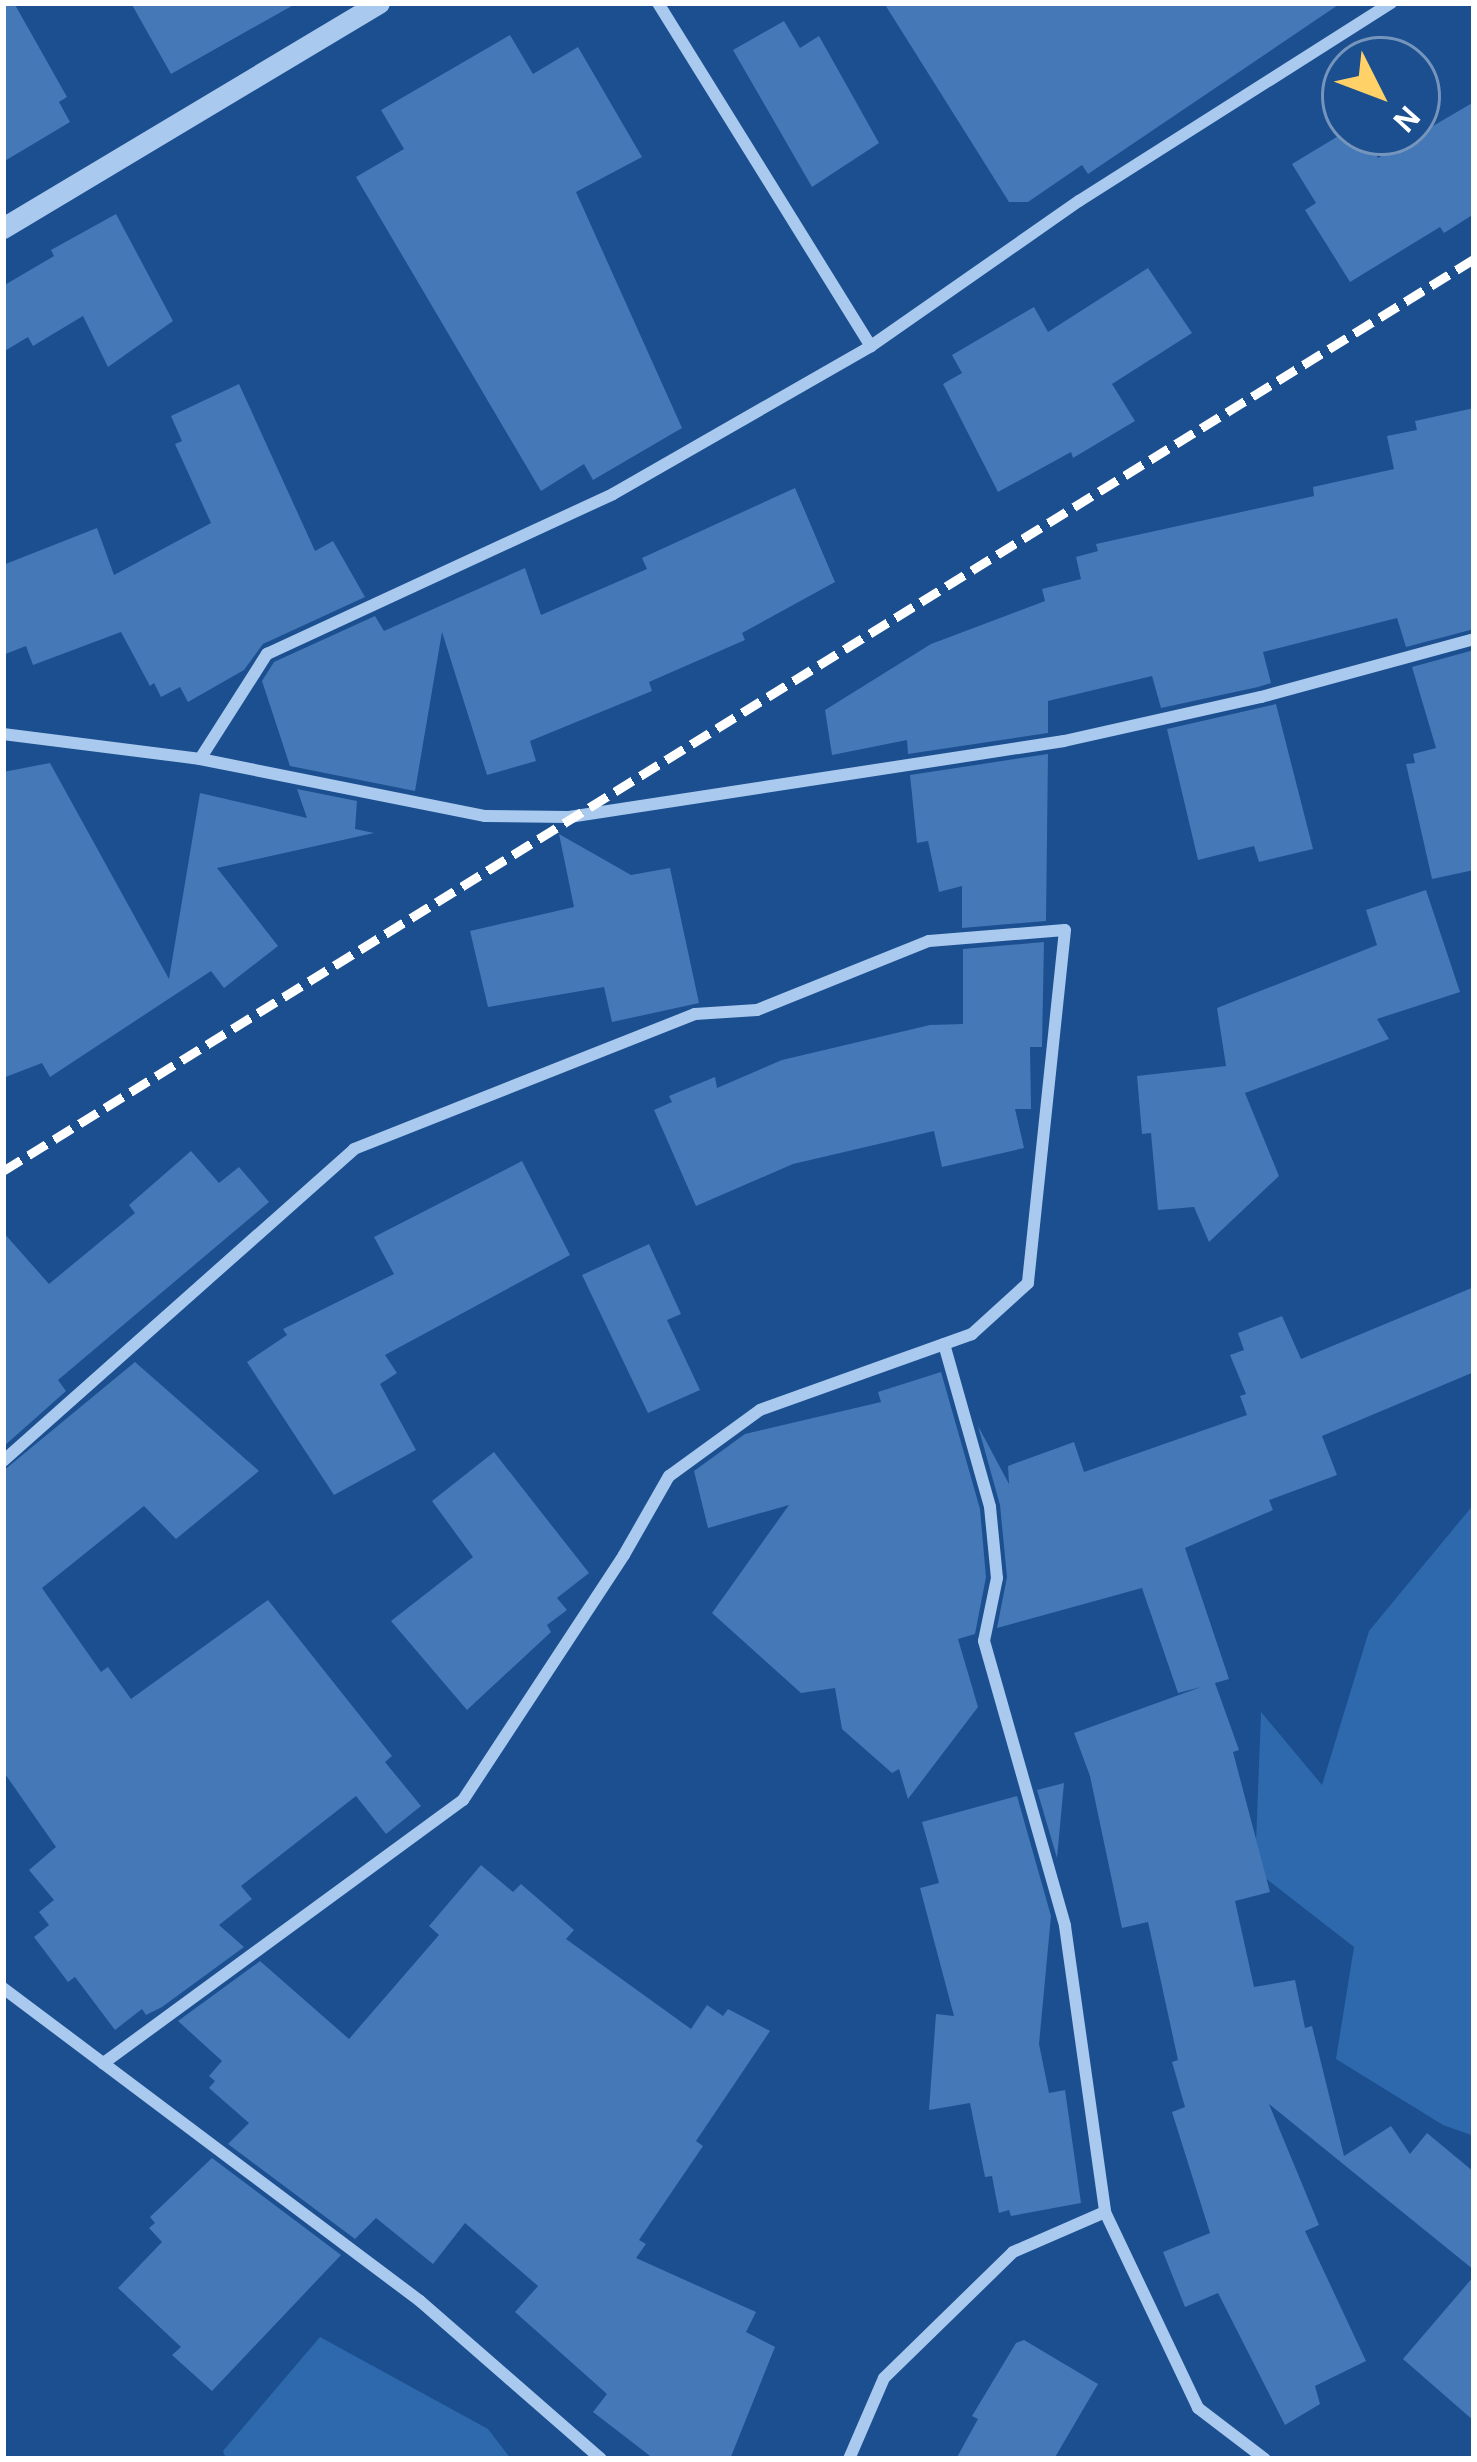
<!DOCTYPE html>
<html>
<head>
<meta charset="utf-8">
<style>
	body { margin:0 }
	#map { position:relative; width:1477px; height:2462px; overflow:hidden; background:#1b4f8f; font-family:"Alegreya Sans",sans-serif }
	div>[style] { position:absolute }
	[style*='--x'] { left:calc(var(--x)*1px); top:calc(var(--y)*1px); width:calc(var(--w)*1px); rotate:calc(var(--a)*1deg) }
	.green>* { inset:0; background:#2e69ad }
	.building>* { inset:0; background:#4478b7 }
	.minor>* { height:12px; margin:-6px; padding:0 6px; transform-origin:6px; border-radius:6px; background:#a9c9ee }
	.tertiary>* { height:21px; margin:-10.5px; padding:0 10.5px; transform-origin:10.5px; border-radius:10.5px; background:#a9c9ee }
	.rail>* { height:9px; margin-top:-4.5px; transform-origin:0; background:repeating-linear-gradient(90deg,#fff 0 21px,transparent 0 30px) }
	span { translate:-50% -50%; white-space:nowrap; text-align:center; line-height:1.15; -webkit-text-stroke:10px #1b4f8f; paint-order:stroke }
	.frame { position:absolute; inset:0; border:6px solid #fff; pointer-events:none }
	.north { position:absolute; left:1321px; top:36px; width:120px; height:120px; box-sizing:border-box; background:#1b4f8f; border:3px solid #7695bc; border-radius:50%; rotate:132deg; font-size:33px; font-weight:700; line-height:48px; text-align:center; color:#fff }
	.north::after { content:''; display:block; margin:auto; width:42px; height:54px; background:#ffd166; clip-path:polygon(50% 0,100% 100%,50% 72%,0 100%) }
</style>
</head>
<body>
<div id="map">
	<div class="green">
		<div style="clip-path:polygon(1474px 1504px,1474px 2136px,1443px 2125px,1336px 2059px,1354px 1947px,1255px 1870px,1261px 1712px,1322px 1785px,1369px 1631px)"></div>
		<div style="clip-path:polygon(320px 2337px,488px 2429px,511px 2459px,226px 2459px,223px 2451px)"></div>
	</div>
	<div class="building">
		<div style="clip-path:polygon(3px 3px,14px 3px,67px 97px,59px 102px,70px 122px,3px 162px)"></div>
		<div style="clip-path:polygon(131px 3px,297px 3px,171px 74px)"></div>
		<div style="clip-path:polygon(884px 3px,1341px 3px,1088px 174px,1082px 165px,1028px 202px,1009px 202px)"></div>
		<div style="clip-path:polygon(784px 21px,800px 48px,819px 36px,879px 143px,812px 187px,733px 50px)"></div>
		<div style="clip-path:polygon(510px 35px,533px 74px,578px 47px,642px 157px,576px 192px,682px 428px,593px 480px,584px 464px,541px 491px,356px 177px,404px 149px,381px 110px)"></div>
		<div style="clip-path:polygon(1474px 102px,1474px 214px,1444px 233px,1440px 227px,1350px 282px,1305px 210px,1316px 203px,1292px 164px,1345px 132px,1362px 132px,1378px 158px)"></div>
		<div style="clip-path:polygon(116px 214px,173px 321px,108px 367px,83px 316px,33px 346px,28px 337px,3px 352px,3px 286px,54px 256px,51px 250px)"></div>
		<div style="clip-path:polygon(1148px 268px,1192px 333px,1112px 384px,1135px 421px,1073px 458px,1071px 452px,998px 492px,943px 384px,962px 373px,952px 355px,1034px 307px,1048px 332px)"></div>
		<div style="clip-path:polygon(239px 384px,315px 551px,333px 541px,365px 597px,263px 644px,244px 670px,188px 702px,180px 687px,161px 697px,154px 683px,150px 686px,121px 632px,33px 665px,26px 646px,3px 655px,3px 565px,97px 528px,114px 575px,211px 523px,175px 444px,182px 441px,171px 416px)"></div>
		<div style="clip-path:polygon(1474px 408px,1474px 629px,1406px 647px,1397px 618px,1263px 652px,1271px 683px,1258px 687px,1161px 708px,1152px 676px,1048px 701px,1048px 733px,908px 754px,907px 740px,832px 755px,825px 710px,931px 644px,1045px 601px,1042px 589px,1081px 579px,1076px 557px,1098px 551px,1096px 544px,1314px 496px,1313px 487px,1394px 469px,1387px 436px,1417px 430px,1415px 421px)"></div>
		<div style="clip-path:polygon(795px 488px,835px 582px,742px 633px,745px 640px,649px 682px,652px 691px,530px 741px,536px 761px,487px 775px,442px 632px,415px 791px,290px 766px,262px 681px,274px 662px,375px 616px,384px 631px,525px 568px,541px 615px,647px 569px,642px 558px)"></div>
		<div style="clip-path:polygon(1474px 650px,1474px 870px,1432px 879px,1406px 764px,1415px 763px,1413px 754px,1436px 748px,1412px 667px)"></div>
		<div style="clip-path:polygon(1276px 704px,1313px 849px,1259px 862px,1254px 846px,1198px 860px,1167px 729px)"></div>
		<div style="clip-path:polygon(1048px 754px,1046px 921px,962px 928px,962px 886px,939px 892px,928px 841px,917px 843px,910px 775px)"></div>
		<div style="clip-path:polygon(50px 763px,169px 979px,200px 793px,307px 818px,297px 789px,357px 801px,355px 829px,374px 833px,217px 868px,278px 946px,224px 988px,211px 971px,50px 1077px,42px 1063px,3px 1078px,3px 772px)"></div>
		<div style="clip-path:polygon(559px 834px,631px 875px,670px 868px,699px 1003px,612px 1022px,604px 987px,488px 1007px,470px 931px,574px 907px)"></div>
		<div style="clip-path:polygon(1426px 890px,1460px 992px,1377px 1019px,1389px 1039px,1245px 1093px,1279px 1176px,1209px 1242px,1194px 1207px,1158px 1210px,1151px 1133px,1142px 1134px,1137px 1076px,1226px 1066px,1217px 1008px,1377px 945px,1366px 910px)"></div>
		<div style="clip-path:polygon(1044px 942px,1042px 1047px,1030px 1047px,1031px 1109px,1015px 1109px,1024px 1148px,942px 1167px,934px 1131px,793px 1164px,696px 1206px,654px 1110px,672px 1102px,669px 1096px,715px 1077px,717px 1088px,782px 1060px,930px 1025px,963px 1024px,963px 949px)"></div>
		<div style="clip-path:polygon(191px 1151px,219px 1183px,239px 1167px,269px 1202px,58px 1380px,66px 1391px,3px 1447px,3px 1232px,49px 1284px,135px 1213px,129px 1205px)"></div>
		<div style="clip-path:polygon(522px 1161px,570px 1255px,385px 1355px,397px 1373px,380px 1384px,416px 1450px,334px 1495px,247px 1362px,287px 1335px,283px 1329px,394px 1274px,374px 1237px)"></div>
		<div style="clip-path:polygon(649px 1244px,681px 1314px,667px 1320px,700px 1390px,648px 1413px,582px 1275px)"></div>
		<div style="clip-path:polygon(1474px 1287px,1474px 1372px,1322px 1436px,1337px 1475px,1269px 1500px,1273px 1510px,1185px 1548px,1229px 1679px,1215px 1683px,1239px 1750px,1233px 1752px,1270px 1892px,1235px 1901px,1254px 1987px,1295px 1980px,1305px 2028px,1312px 2026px,1344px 2156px,1391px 2126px,1410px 2154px,1427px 2133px,1474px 2172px,1474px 2270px,1269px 2104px,1319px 2225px,1305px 2231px,1366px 2361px,1315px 2386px,1320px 2404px,1285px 2425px,1218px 2293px,1185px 2307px,1163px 2252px,1210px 2233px,1172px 2112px,1185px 2107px,1172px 2062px,1178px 2060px,1148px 1922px,1122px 1928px,1090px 1776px,1074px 1733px,1201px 1687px,1178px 1693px,1142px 1588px,997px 1628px,1007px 1577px,1000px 1505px,978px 1426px,1009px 1484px,1008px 1466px,1074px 1442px,1084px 1472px,1247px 1415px,1240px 1396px,1246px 1394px,1230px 1355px,1244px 1350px,1238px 1333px,1282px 1316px,1301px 1359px)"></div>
		<div style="clip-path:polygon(135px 1362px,259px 1471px,176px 1539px,144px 1506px,42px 1588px,101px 1672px,108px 1667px,131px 1699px,268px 1600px,392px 1756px,385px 1762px,421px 1806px,386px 1834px,356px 1796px,241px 1886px,252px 1899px,219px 1925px,244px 1947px,162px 2007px,146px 2015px,142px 2009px,115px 2030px,75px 1977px,68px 1982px,34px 1937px,49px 1925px,39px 1912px,54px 1900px,29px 1870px,56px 1847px,3px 1771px,3px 1471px)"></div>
		<div style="clip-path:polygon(941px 1372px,980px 1509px,986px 1577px,975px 1634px,958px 1639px,978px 1707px,908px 1799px,899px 1769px,892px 1773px,842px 1729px,835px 1688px,801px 1693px,712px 1613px,789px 1505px,708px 1528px,694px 1471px,745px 1434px,881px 1402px,878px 1392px)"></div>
		<div style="clip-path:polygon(494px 1452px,589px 1573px,557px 1598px,567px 1610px,547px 1625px,551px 1632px,467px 1710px,391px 1621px,473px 1557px,432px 1501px)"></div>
		<div style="clip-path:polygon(1064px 1783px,1057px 1858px,1037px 1790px)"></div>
		<div style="clip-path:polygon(1017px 1796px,1051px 1916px,1039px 2044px,1049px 2093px,1065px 2090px,1081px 2203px,1011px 2216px,1009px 2210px,999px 2213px,992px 2176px,985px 2177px,970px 2103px,929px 2110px,936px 2014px,954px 2016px,920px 1888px,939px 1883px,922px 1822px)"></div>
		<div style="clip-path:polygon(481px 1865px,513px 1892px,521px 1884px,574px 1930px,566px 1939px,691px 2029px,707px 2005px,723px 2016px,728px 2009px,770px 2031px,696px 2141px,703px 2146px,639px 2240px,646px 2244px,636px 2258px,756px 2312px,746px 2332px,775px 2347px,730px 2459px,654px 2459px,593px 2412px,607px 2394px,515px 2312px,538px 2286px,465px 2223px,433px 2264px,376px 2218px,355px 2239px,228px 2144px,249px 2123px,209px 2088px,215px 2081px,209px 2076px,222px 2061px,178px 2021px,260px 1961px,349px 2039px,439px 1935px,429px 1926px)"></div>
		<div style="clip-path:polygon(212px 2158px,341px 2255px,212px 2391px,172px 2355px,181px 2347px,118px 2288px,162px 2242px,149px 2228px,155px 2223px,150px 2217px)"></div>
		<div style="clip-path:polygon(1474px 2276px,1474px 2421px,1403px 2359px)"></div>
		<div style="clip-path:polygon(1024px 2340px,1098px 2384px,1054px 2459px,956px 2459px,978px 2419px,972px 2416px,1016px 2343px)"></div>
	</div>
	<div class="minor">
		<div style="--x:658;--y:3;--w:404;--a:58.2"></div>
		<div style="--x:3;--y:734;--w:199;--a:7.2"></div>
		<div style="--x:200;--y:759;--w:291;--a:11.3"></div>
		<div style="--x:485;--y:816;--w:84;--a:0.7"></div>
		<div style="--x:569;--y:817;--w:501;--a:-8.73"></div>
		<div style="--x:1064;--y:741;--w:202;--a:-12.6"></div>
		<div style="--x:1261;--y:697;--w:221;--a:-15.2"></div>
		<div style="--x:200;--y:759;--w:125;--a:-57.5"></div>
		<div style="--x:267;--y:654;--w:381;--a:-24.8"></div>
		<div style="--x:613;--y:494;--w:297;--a:-29.8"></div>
		<div style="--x:871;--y:346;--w:254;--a:-34.9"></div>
		<div style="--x:1079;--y:201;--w:370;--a:-32.4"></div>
		<div style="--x:944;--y:1344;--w:169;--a:74.2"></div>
		<div style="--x:990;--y:1507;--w:71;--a:84.4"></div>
		<div style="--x:997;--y:1578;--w:64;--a:101.7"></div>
		<div style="--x:984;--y:1641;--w:296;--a:74.1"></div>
		<div style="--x:1065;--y:1926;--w:289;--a:82"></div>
		<div style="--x:1105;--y:2212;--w:217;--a:64.6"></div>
		<div style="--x:1198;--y:2408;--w:84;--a:37.3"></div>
		<div style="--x:3;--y:1461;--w:470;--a:-41.6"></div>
		<div style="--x:354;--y:1149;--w:367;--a:-21.6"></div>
		<div style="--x:695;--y:1014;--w:62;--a:-3.7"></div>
		<div style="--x:757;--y:1010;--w:185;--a:-21.9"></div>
		<div style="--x:929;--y:941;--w:136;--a:-4.6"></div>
		<div style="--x:1065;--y:930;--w:355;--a:96"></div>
		<div style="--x:1028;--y:1283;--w:76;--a:137.7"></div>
		<div style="--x:972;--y:1334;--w:225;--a:160.3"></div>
		<div style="--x:760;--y:1410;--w:112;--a:144"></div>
		<div style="--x:669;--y:1476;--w:91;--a:119.7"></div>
		<div style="--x:624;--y:1555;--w:293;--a:123.3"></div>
		<div style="--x:463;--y:1800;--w:446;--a:143.8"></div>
		<div style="--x:3;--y:1988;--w:521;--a:36.89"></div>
		<div style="--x:420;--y:2301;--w:240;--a:41.1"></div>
		<div style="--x:849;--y:2459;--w:88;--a:-66.6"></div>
		<div style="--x:884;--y:2378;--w:180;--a:-44.3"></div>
		<div style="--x:1013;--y:2252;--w:100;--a:-23.5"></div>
	</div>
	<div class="tertiary">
		<div style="--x:3;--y:228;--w:438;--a:-30.9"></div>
	</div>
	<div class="rail">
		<div style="--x:3;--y:1171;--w:1731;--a:-31.8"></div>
	</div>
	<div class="frame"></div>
	<div class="north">N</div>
</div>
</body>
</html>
